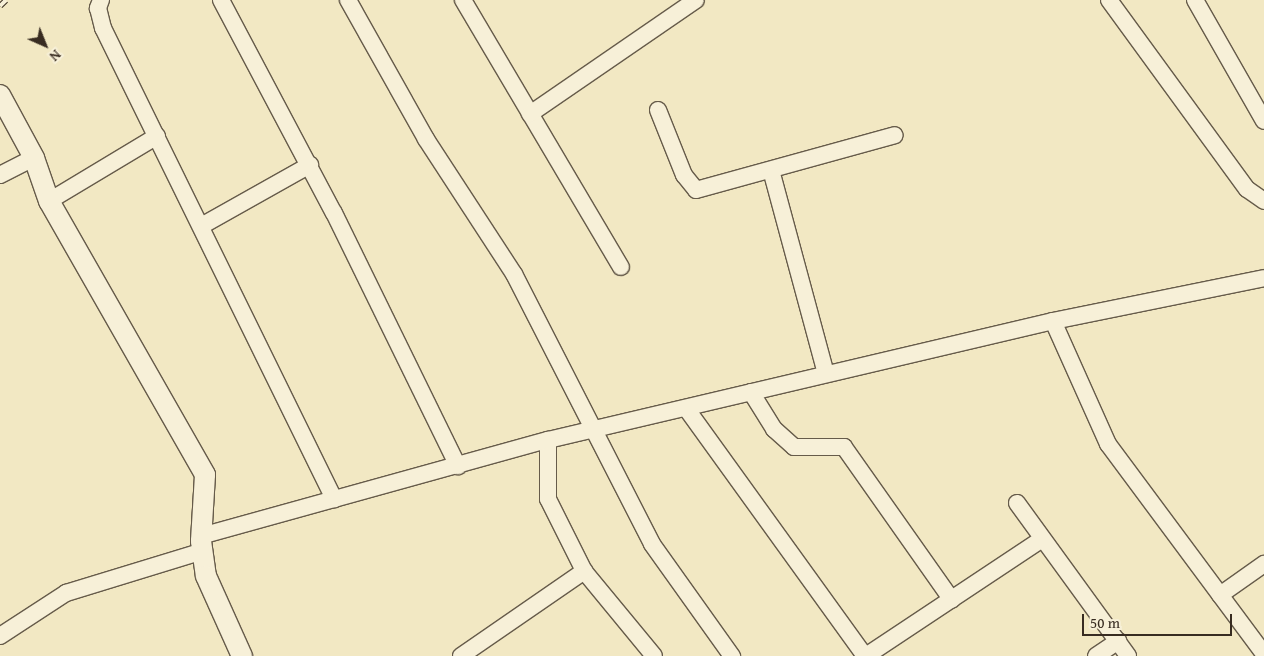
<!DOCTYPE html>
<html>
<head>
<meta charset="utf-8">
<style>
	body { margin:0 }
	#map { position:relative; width:1264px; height:656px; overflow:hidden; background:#f2e8c3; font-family:"Gentium Book Plus",serif }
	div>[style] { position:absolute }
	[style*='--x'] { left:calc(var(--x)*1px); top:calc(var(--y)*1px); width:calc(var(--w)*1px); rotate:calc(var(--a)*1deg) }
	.roads { filter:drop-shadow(1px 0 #665b4a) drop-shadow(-1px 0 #665b4a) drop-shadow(0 1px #665b4a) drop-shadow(0 -1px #665b4a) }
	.minor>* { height:16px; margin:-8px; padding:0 8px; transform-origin:8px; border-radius:8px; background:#f7f0d8 }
	.tertiary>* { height:20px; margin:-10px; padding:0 10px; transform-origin:10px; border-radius:10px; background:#f7f0d8 }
	.rail>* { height:5.5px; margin-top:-2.75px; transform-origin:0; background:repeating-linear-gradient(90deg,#f7f0d8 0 11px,#382c21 0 22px); box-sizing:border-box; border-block:1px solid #382c21 }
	span { translate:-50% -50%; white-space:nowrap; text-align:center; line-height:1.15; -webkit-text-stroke:4px #f7f0d8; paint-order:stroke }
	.north { position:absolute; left:20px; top:20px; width:50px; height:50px; -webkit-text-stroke:4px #f7f0d8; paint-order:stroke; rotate:136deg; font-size:14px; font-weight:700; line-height:20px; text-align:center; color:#382c21 }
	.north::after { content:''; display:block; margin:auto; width:18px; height:22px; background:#382c21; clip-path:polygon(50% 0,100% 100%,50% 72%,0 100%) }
	.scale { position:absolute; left:1082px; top:614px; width:150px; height:22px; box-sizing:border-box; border:2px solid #382c21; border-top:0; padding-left:6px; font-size:15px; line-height:18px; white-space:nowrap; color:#382c21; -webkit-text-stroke:4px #f7f0d8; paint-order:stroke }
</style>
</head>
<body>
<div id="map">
	<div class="roads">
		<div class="minor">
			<div style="--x:101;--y:0;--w:9;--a:111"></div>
			<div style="--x:98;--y:8;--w:21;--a:76"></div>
			<div style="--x:103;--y:28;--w:525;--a:63.87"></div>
			<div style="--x:221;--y:0;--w:241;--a:62.1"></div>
			<div style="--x:334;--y:213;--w:282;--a:63.9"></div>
			<div style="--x:348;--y:0;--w:159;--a:60.7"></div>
			<div style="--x:426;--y:139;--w:161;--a:56.9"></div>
			<div style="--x:514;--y:274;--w:303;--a:62.9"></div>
			<div style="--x:652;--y:544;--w:138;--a:54.5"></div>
			<div style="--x:463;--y:0;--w:310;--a:59.4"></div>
			<div style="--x:1109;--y:0;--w:234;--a:53.9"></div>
			<div style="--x:1247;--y:189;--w:21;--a:35"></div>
			<div style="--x:1195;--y:0;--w:139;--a:60.3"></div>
			<div style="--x:658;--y:110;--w:70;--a:68.2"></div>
			<div style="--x:684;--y:175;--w:19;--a:51"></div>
			<div style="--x:696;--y:190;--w:206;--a:-15.4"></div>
			<div style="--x:530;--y:114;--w:201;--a:-34.5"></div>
			<div style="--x:771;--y:170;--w:211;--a:74.9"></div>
			<div style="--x:0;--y:175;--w:38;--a:-27"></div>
			<div style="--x:49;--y:201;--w:126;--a:-31"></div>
			<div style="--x:203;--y:225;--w:123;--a:-29.3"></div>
			<div style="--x:1053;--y:321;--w:215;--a:-11.5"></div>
			<div style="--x:751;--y:392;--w:44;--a:58.1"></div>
			<div style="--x:774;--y:429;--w:27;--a:42"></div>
			<div style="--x:794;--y:447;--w:50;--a:0"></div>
			<div style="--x:844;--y:447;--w:187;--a:54.8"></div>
			<div style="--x:686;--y:408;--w:306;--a:54.2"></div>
			<div style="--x:548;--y:440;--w:59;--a:90"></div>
			<div style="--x:548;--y:499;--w:80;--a:63.4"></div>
			<div style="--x:584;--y:571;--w:110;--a:50.5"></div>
			<div style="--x:1017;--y:503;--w:189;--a:54"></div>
			<div style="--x:201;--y:536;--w:360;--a:-15.5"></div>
			<div style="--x:548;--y:440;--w:519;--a:-13.26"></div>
			<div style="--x:1053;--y:321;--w:135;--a:65.9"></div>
			<div style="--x:1108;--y:444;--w:262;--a:53.4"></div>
			<div style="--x:1220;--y:595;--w:54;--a:-35.2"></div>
			<div style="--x:0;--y:636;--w:79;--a:-33.1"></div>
			<div style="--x:66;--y:593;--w:143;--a:-17"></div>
			<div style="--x:461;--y:656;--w:150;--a:-34.6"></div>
			<div style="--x:866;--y:656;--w:211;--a:-33.6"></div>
			<div style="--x:1096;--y:656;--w:27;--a:-34"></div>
		</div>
		<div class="tertiary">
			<div style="--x:0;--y:95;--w:72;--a:61.6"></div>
			<div style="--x:34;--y:158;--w:46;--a:70.8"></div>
			<div style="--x:49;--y:201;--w:315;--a:60.3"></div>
			<div style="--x:205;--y:475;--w:66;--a:93.5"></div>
			<div style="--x:201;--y:541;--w:35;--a:82"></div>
			<div style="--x:206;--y:576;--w:88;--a:65.8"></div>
		</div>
	</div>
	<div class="rail">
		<div style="--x:0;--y:6;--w:8;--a:-45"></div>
	</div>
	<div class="north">N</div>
	<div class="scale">50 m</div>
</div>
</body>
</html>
